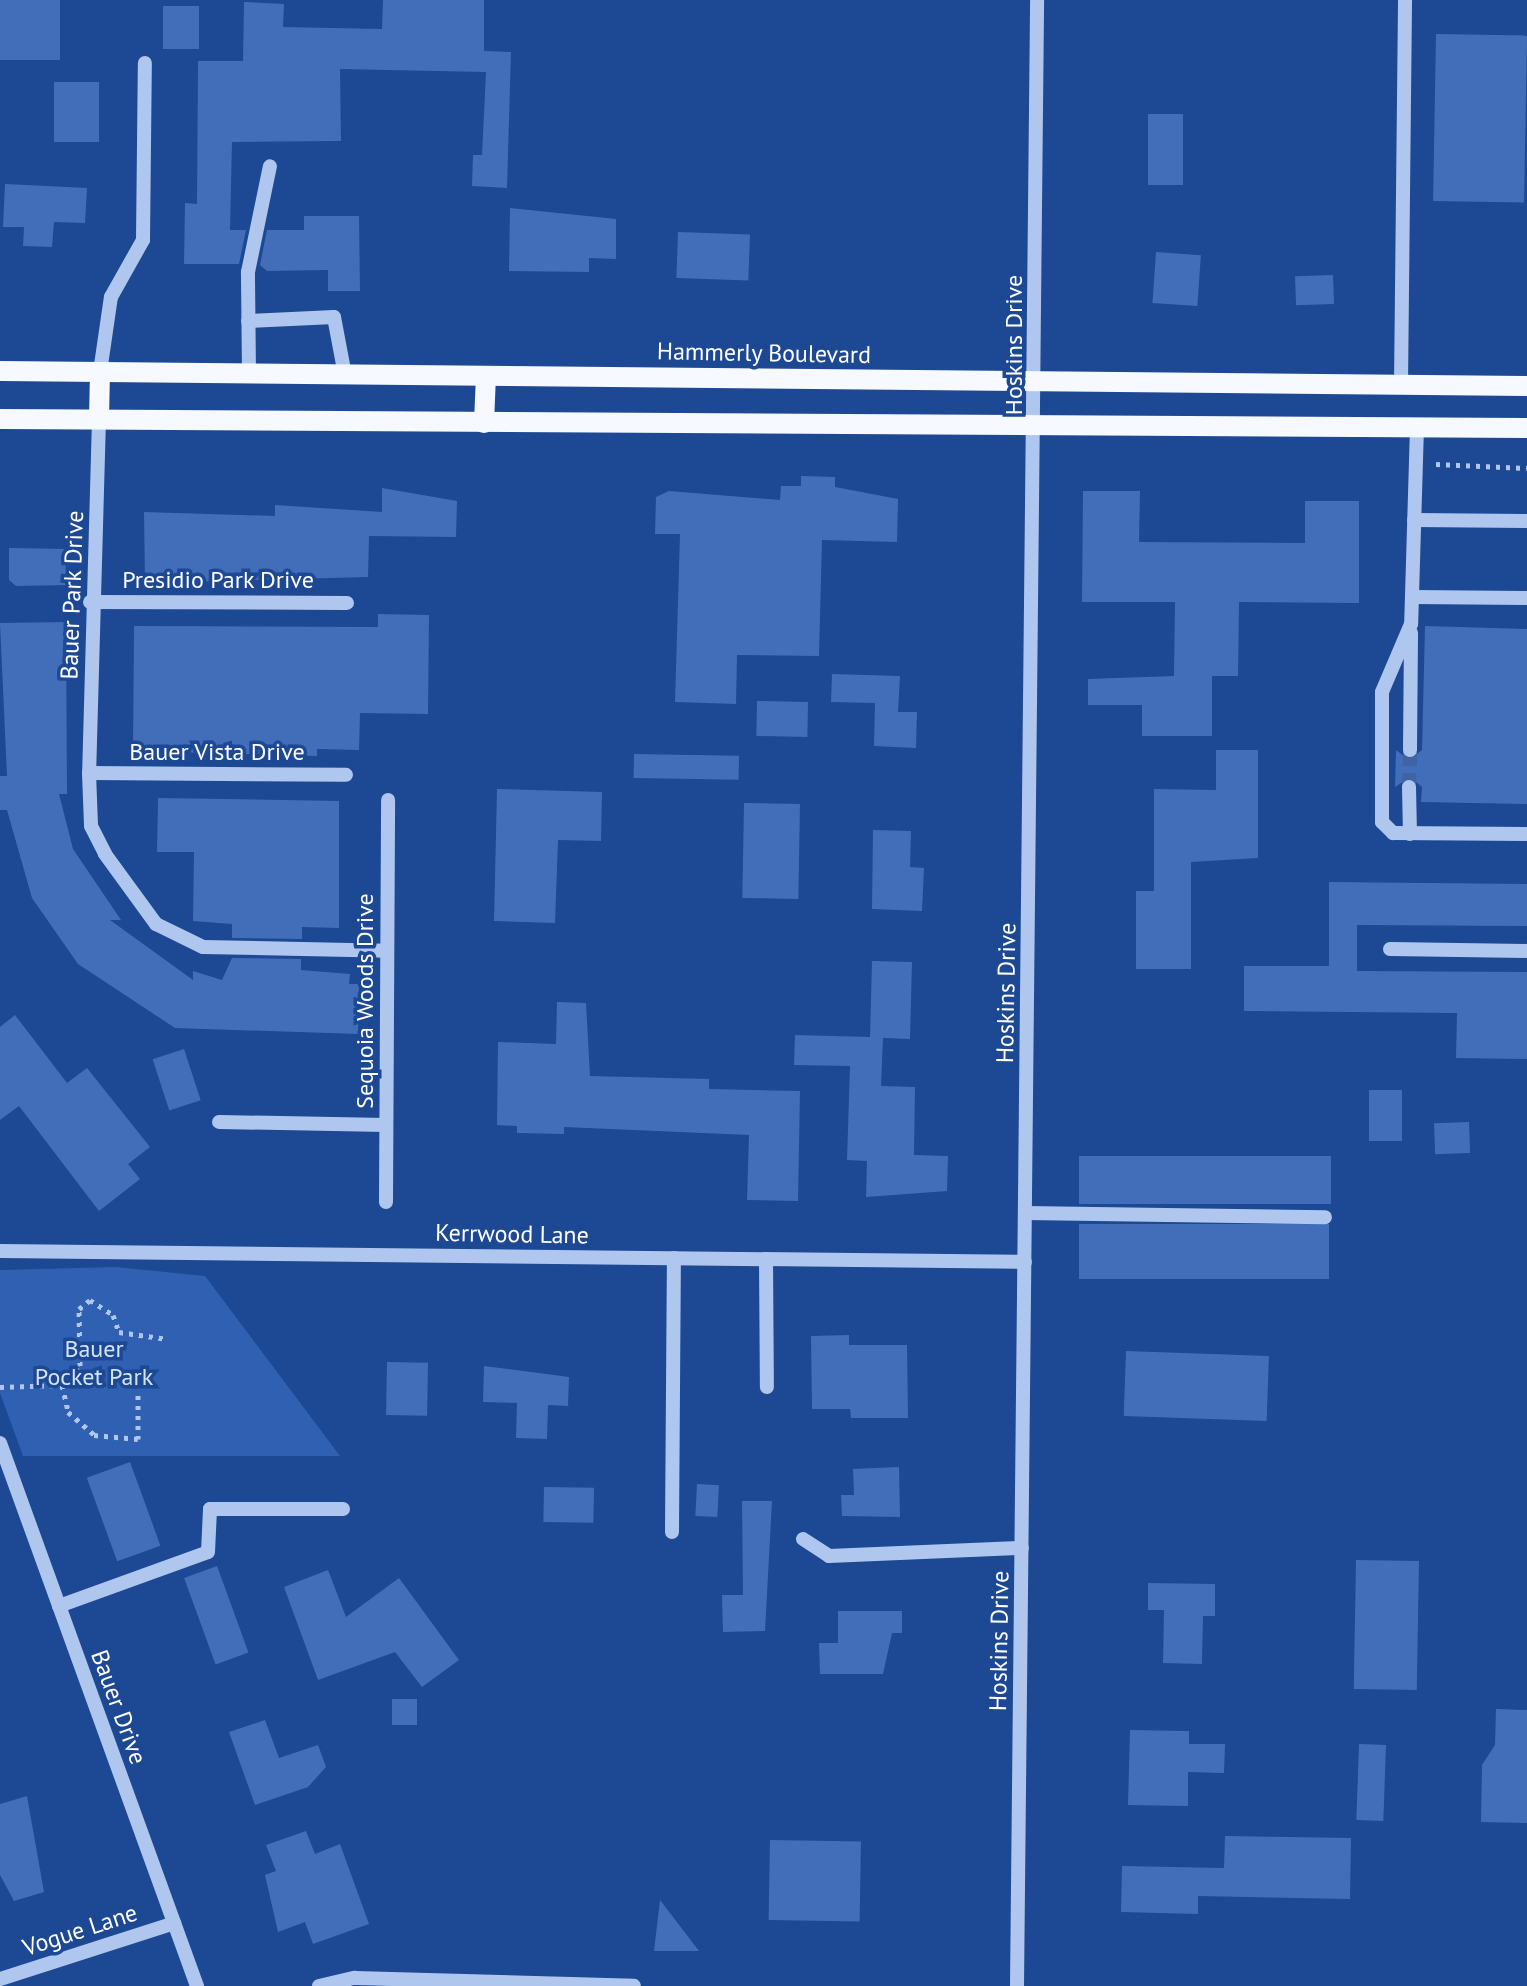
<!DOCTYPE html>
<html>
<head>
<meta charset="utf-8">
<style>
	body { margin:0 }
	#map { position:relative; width:1527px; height:1986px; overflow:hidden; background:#1d4893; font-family:"PT Sans",sans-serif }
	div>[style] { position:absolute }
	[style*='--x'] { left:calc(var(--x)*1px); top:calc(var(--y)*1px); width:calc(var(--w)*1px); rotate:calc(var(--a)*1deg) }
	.green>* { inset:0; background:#3060b1 }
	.building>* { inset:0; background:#426eb9; transform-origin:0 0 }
	.minor-tunnel>* { height:14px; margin-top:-7px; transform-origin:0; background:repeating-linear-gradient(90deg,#3f63a3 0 14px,transparent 0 21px) }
	.path>* { height:5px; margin-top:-2.5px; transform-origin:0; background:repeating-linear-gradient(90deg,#afc7ee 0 4px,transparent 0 10px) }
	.minor>* { height:14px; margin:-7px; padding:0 7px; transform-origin:7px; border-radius:7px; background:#afc7ee }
	.major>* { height:20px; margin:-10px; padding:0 10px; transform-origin:10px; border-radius:10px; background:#f6f9ff }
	span { translate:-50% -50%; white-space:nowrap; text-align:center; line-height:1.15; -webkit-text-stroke:7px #1d4893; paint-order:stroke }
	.street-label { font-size:24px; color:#fff }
	.park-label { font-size:24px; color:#d5e3fa }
</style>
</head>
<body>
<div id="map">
	<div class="green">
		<div style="clip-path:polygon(116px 1267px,205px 1276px,340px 1456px,23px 1456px,0 1393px,0 1270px)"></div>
	</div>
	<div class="building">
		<div style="left:0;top:0;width:60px;height:60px"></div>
		<div style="clip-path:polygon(383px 0,484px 0,484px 51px,511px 52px,507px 188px,472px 186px,473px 155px,482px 155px,486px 72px,340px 69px,341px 141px,232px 142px,230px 230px,246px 230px,239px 264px,184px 264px,185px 203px,197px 204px,198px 61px,243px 61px,244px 2px,284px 4px,283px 27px,382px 29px)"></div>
		<div style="left:163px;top:6px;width:36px;height:43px"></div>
		<div style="left:1436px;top:34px;width:91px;height:167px;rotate:1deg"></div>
		<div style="left:54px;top:82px;width:45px;height:60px"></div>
		<div style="left:1148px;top:114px;width:35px;height:71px"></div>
		<div style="clip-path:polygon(5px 184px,87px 188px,85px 223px,54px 222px,52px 247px,23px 246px,24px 227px,3px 227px)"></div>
		<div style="clip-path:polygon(510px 208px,616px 219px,616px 259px,589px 258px,589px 272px,509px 271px)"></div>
		<div style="clip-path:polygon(304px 216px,359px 216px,360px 291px,328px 291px,328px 270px,267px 271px,260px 265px,267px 230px,304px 230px)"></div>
		<div style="left:678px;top:232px;width:72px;height:46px;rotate:2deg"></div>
		<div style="left:1156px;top:252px;width:45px;height:51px;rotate:4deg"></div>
		<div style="left:1333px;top:275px;width:29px;height:38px;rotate:88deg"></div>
		<div style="clip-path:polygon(801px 476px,835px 477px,835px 487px,898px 499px,897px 542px,822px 540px,819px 656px,737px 655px,736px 704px,675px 702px,680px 534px,655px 534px,656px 497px,669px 491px,780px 500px,781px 486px,801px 486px)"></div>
		<div style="clip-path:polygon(382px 488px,457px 501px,456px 537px,369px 536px,368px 577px,145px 583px,144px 512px,275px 516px,275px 505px,382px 512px)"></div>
		<div style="clip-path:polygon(1083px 491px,1140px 491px,1139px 542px,1305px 543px,1305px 501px,1359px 501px,1359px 603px,1239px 602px,1238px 676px,1212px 676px,1212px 736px,1142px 736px,1142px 705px,1088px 705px,1088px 679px,1174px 676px,1175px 602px,1082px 602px)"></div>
		<div style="clip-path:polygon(9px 548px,69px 549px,69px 585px,16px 586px,9px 580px)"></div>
		<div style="clip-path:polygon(378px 614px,429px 615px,428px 714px,360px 713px,359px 750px,317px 749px,317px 756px,133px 751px,134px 626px,378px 627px)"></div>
		<div style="clip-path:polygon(66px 622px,67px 794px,59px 794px,73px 849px,121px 920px,110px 920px,193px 980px,193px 971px,222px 980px,232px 958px,301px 959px,301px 970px,350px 974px,349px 984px,359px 984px,358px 1034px,175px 1028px,78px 964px,32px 898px,7px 810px,0 810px,0 776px,7px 776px,0 623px)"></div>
		<div style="clip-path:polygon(1425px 626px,1527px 629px,1527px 804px,1421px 802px,1422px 787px,1410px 777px,1395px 787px,1396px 750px,1409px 760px,1422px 750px)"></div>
		<div style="clip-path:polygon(832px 674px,900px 676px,898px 712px,917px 712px,916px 748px,874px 746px,875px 703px,831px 702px)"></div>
		<div style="left:757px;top:701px;width:51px;height:35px;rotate:1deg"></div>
		<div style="clip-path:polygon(1216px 750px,1258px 750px,1258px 858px,1191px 862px,1191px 969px,1136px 969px,1136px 891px,1154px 891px,1154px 789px,1216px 790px)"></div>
		<div style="left:634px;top:754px;width:105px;height:24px;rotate:1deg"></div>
		<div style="clip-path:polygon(497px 789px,602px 792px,601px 841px,558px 840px,555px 923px,494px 921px)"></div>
		<div style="clip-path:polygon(158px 798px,339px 801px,339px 928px,302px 927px,302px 939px,232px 938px,232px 924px,193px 921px,194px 852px,157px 852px)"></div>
		<div style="left:744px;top:803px;width:56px;height:95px;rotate:1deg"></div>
		<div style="clip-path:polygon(873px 830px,911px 831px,910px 867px,924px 868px,922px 911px,872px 909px)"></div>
		<div style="clip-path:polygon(1329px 882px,1527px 884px,1527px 926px,1357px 925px,1357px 971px,1527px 972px,1527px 1059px,1456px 1058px,1457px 1013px,1244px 1011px,1244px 966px,1329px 966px)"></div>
		<div style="clip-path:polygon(872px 961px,912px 962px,910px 1039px,883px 1038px,881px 1086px,915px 1087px,914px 1155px,948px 1156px,947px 1191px,866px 1197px,867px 1161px,847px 1160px,850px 1066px,794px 1065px,795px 1035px,870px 1037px)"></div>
		<div style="clip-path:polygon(557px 1002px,586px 1003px,590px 1076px,709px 1079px,709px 1089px,800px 1091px,798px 1201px,747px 1200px,749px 1135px,564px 1127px,564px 1134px,517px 1133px,517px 1126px,497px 1125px,498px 1042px,556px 1044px)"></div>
		<div style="clip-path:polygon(15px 1015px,67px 1083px,87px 1068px,150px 1147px,128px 1164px,140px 1179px,99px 1211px,19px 1106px,0 1120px,0 1027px)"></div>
		<div style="left:184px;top:1049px;width:54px;height:33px;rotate:72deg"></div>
		<div style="left:1369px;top:1090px;width:33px;height:51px"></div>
		<div style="left:1469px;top:1122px;width:31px;height:35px;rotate:88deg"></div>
		<div style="left:1079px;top:1156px;width:252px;height:48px"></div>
		<div style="left:1079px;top:1224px;width:250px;height:55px"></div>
		<div style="clip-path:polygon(849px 1335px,849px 1345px,907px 1345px,908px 1418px,851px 1418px,850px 1409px,812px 1409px,811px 1336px)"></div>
		<div style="left:1126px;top:1351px;width:143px;height:65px;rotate:2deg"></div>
		<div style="left:387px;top:1362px;width:41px;height:53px;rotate:1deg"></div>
		<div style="clip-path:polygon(484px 1366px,569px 1377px,568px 1406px,548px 1405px,547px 1439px,516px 1438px,517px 1403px,483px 1402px)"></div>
		<div style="left:130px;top:1462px;width:89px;height:46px;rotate:70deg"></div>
		<div style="clip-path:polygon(899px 1467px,900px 1517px,842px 1516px,841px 1495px,854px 1495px,853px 1469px)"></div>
		<div style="left:697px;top:1484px;width:22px;height:32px;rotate:3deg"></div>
		<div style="left:544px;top:1487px;width:50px;height:35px;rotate:1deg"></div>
		<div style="clip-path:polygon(742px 1501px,772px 1501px,765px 1631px,723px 1632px,722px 1595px,743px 1595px)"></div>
		<div style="left:1356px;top:1560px;width:63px;height:129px;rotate:1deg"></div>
		<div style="left:217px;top:1566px;width:92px;height:35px;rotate:70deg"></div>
		<div style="clip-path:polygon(328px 1570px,346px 1617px,399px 1578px,459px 1660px,422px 1687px,395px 1652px,318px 1680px,284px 1587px)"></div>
		<div style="clip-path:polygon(1148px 1583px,1215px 1584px,1215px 1616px,1203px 1616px,1202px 1664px,1163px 1663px,1164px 1610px,1148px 1610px)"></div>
		<div style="clip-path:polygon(838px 1611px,902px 1611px,902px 1633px,892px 1633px,883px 1674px,820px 1674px,819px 1643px,838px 1643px)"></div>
		<div style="left:392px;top:1699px;width:25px;height:26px"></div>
		<div style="clip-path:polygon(1496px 1709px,1527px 1710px,1527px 1823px,1481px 1822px,1482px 1765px,1495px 1745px)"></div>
		<div style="clip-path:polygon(265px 1720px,279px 1758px,318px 1745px,326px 1767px,308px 1787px,255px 1805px,229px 1732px)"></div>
		<div style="clip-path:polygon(1130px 1730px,1189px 1731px,1189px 1744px,1225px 1744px,1224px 1773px,1188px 1772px,1188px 1806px,1128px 1805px)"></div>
		<div style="left:1359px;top:1744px;width:27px;height:76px;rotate:2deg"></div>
		<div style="clip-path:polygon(27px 1796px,44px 1892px,14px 1901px,0 1875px,0 1804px)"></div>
		<div style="clip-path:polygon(306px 1831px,315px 1854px,340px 1844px,369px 1924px,313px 1944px,305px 1922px,278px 1932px,265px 1875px,276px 1871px,266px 1845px)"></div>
		<div style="clip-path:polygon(1225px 1836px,1351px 1838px,1350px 1899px,1198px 1896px,1198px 1914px,1121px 1912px,1122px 1866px,1224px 1868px)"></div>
		<div style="left:770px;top:1840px;width:91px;height:80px;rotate:1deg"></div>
		<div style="clip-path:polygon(660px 1900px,699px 1951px,654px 1951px)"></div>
	</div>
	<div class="minor-tunnel">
		<div style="--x:1409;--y:787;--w:37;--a:-88"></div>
	</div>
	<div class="path">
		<div style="--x:1436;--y:464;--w:91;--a:2.5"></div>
		<div style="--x:62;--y:1385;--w:26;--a:-47"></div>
		<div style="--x:80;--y:1366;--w:57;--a:-91"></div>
		<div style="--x:79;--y:1309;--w:14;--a:-39"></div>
		<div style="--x:90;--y:1300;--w:27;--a:33"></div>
		<div style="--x:113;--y:1315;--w:18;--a:71"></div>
		<div style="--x:119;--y:1332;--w:49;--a:8.3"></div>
		<div style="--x:0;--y:1387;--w:62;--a:-1.8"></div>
		<div style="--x:62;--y:1385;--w:28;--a:77"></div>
		<div style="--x:68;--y:1412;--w:35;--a:41"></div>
		<div style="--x:94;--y:1435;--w:44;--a:5.2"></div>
		<div style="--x:138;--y:1439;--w:46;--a:-90"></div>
	</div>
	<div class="minor">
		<div style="--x:248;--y:321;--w:86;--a:-2.7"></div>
		<div style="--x:334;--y:317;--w:59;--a:79.3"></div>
		<div style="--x:100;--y:372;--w:76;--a:-81.7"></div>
		<div style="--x:111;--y:297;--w:65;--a:-60.7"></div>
		<div style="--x:143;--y:240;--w:177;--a:-89.4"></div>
		<div style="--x:249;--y:374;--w:102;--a:-90.6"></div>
		<div style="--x:248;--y:272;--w:108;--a:-78.3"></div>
		<div style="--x:1401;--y:385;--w:385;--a:-89.4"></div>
		<div style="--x:99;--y:419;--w:354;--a:91.6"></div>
		<div style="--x:89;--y:773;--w:53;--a:87.8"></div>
		<div style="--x:91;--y:826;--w:31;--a:63"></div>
		<div style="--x:105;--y:854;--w:87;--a:53.9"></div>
		<div style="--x:156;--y:924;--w:52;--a:26.1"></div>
		<div style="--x:203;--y:947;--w:184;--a:1.2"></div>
		<div style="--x:1417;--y:427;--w:197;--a:91.7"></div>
		<div style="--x:1411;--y:624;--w:74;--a:113.1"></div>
		<div style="--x:1382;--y:692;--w:130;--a:90"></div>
		<div style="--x:1382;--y:822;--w:16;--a:45"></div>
		<div style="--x:1393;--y:833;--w:134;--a:0.4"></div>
		<div style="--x:1414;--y:520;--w:113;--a:0.5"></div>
		<div style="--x:1412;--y:597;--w:115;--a:0.5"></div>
		<div style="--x:90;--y:602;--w:257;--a:0.2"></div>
		<div style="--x:1410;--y:750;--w:117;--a:-89.5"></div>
		<div style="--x:89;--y:773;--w:257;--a:0.4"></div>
		<div style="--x:1409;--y:787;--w:47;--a:88.8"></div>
		<div style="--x:1390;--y:949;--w:137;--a:0.8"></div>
		<div style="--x:219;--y:1122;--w:167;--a:1"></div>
		<div style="--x:386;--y:1202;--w:402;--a:-89.7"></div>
		<div style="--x:1025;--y:1213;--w:300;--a:0.8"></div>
		<div style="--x:0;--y:1251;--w:1025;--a:0.61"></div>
		<div style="--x:766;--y:1259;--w:128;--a:89.6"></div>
		<div style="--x:0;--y:1443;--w:578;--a:70.06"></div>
		<div style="--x:672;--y:1532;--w:274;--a:-89.6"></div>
		<div style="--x:803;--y:1539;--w:31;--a:33"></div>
		<div style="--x:829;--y:1556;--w:193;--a:-2.4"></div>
		<div style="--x:59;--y:1606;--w:158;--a:-19.9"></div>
		<div style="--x:208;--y:1552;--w:43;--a:-87.3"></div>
		<div style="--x:210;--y:1509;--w:133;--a:0"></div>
		<div style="--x:0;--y:1979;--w:183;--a:-17.8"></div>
		<div style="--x:319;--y:1986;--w:37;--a:-13"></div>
		<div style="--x:355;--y:1978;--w:279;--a:1.6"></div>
		<div style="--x:1017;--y:1986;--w:1986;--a:-89.42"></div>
	</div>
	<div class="major">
		<div style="--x:0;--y:371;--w:1527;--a:0.56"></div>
		<div style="--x:0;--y:419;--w:1527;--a:0.34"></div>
		<div style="--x:99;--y:419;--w:47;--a:-88.8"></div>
		<div style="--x:484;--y:423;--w:47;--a:-87.6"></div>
	</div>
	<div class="street-label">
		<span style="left:1014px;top:345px;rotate:-90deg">Hoskins Drive</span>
		<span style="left:764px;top:353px;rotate:1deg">Hammerly Boulevard</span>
		<span style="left:218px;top:580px">Presidio Park Drive</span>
		<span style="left:72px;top:595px;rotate:-88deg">Bauer Park Drive</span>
		<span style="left:217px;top:752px">Bauer Vista Drive</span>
		<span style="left:1006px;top:993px;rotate:-89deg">Hoskins Drive</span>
		<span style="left:365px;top:1001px;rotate:-90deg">Sequoia Woods Drive</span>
		<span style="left:512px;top:1234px;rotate:1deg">Kerrwood Lane</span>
		<span style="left:999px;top:1641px;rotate:-89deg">Hoskins Drive</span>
		<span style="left:119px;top:1707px;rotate:70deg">Bauer Drive</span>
		<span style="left:80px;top:1930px;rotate:-18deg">Vogue Lane</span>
	</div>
	<div class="park-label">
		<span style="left:94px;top:1363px">Bauer<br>Pocket Park</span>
	</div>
</div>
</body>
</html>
